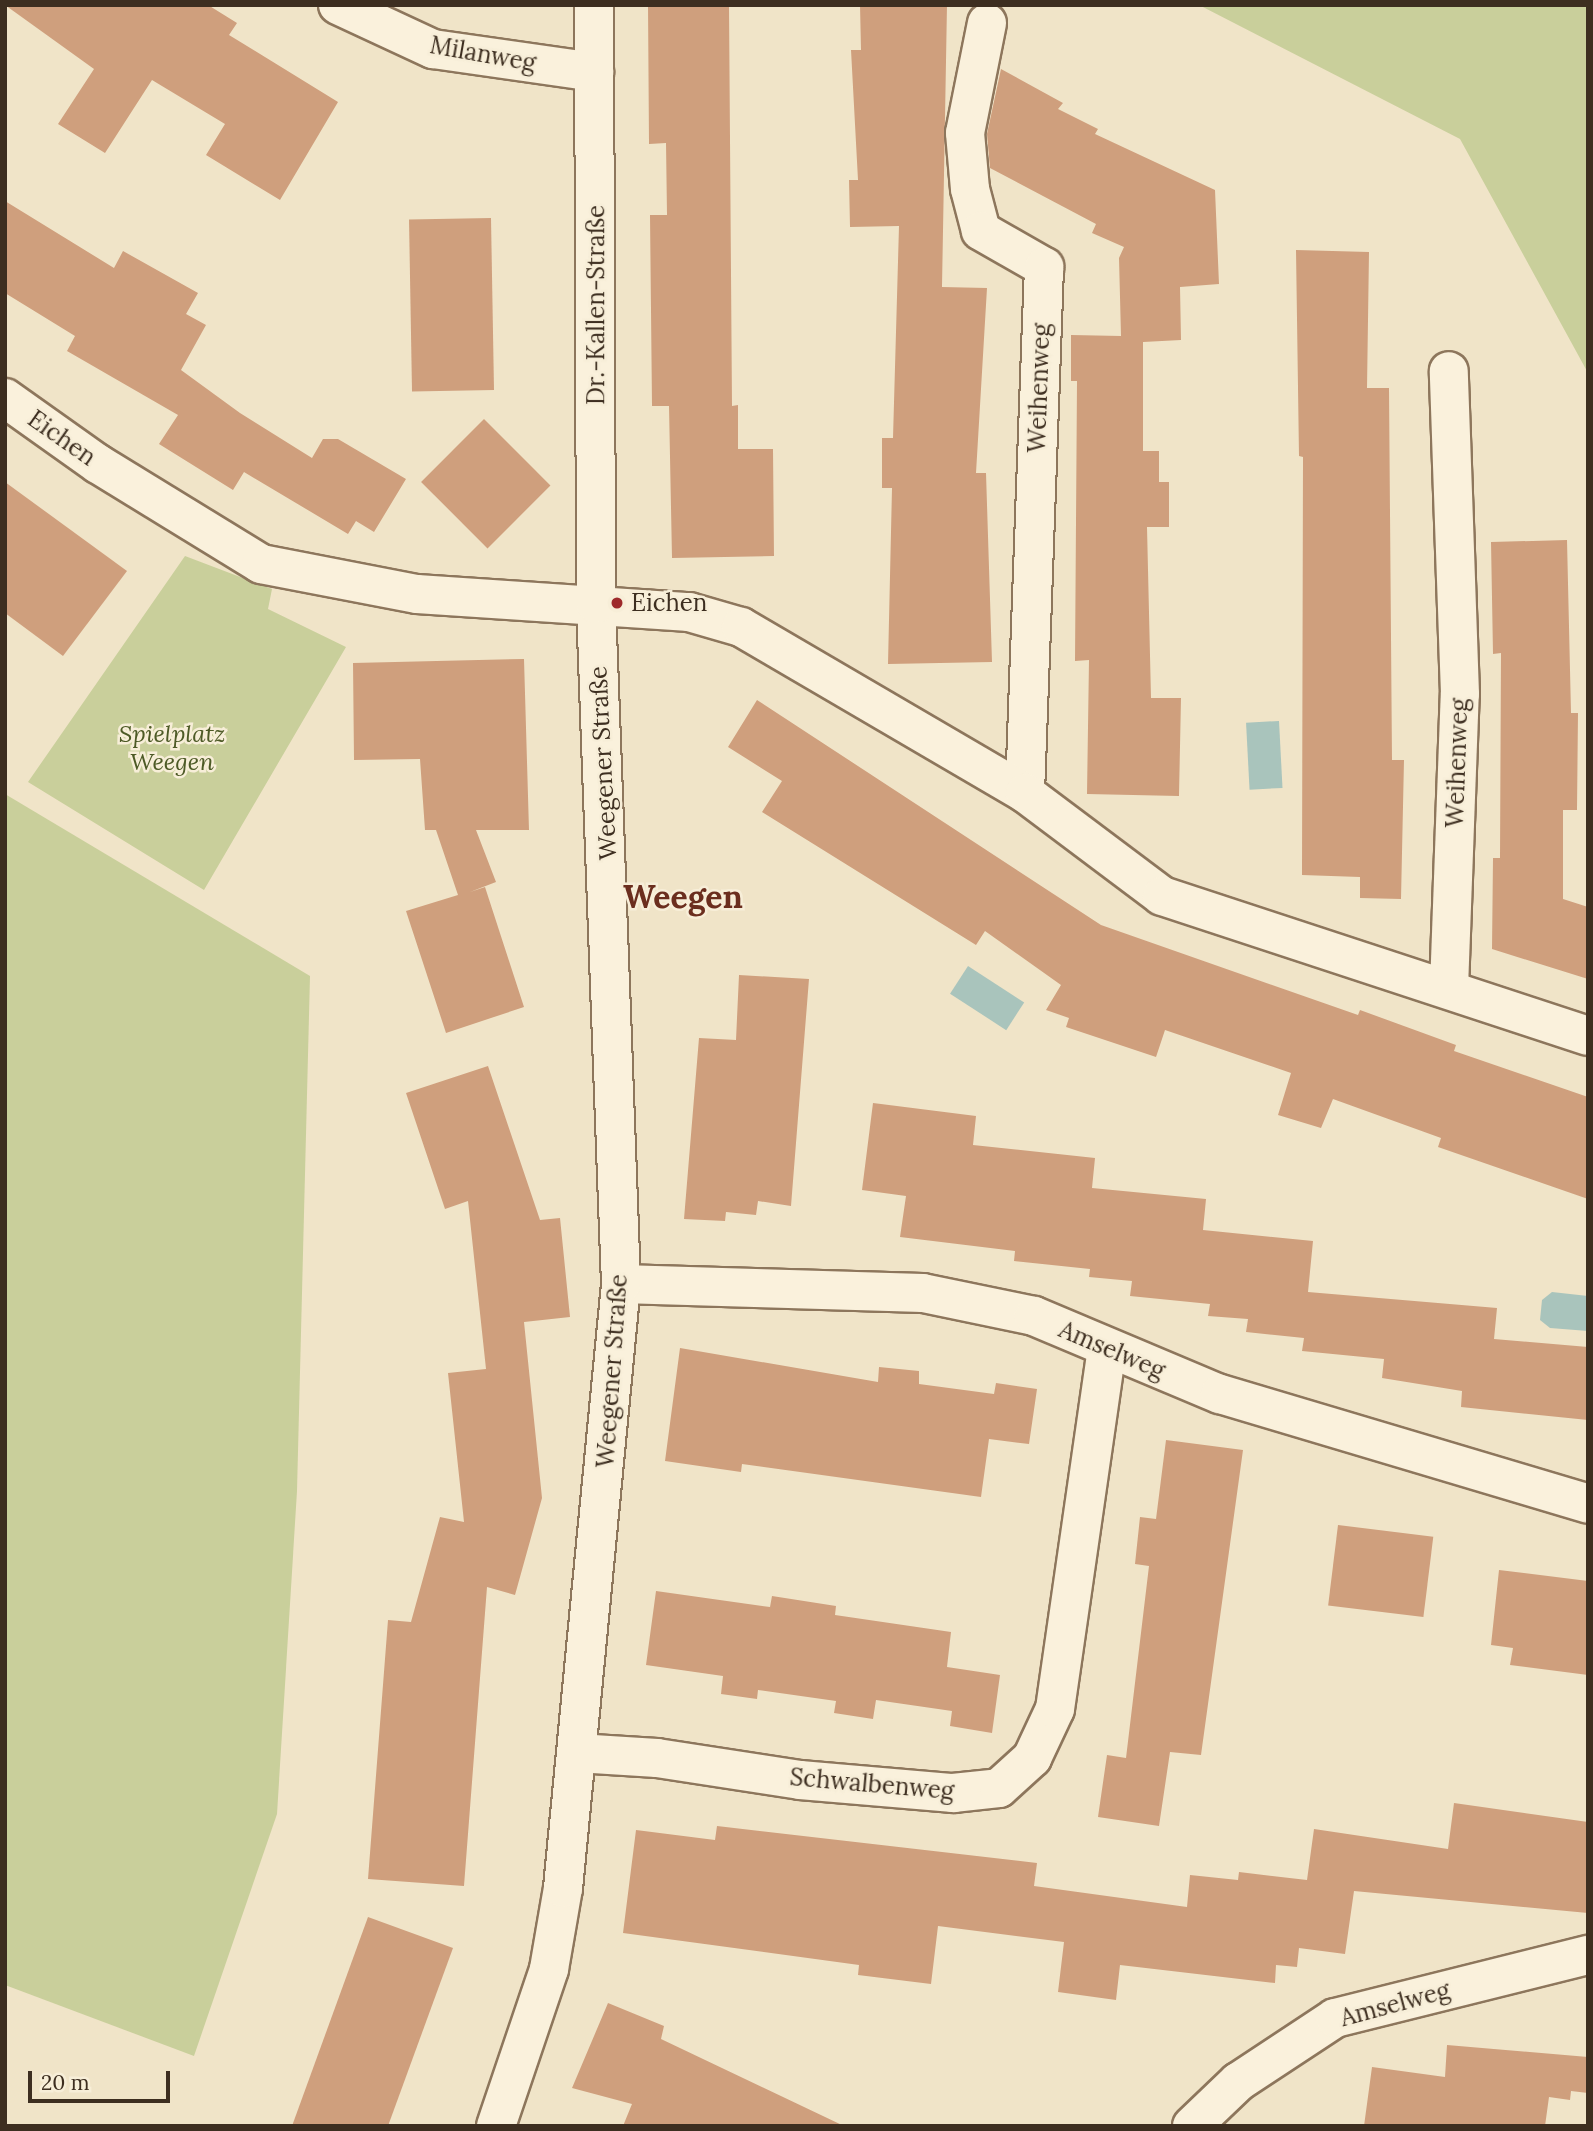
<!DOCTYPE html>
<html>
<head>
<meta charset="utf-8">
<style>
	body { margin:0 }
	#map { position:relative; width:1593px; height:2131px; overflow:hidden; background:#f0e4c8; font-family:Lora,serif }
	div>[style] { position:absolute }
	[style*='--x'] { left:calc(var(--x)*1px); top:calc(var(--y)*1px); width:calc(var(--w)*1px); rotate:calc(var(--a)*1deg) }
	.green>* { inset:0; background:#c9cf9b }
	.water>* { inset:0; background:#a9c4bc; transform-origin:0 0 }
	.building>* { inset:0; background:#cf9f7d; transform-origin:0 0 }
	.roads { filter:drop-shadow(2px 0 #8d765c) drop-shadow(-2px 0 #8d765c) drop-shadow(0 2px #8d765c) drop-shadow(0 -2px #8d765c) }
	.street>* { height:38px; margin:-19px; padding:0 19px; transform-origin:19px; border-radius:19px; background:#faf1dc }
	.dots>* { width:19px; height:19px; translate:-50% -50%; box-sizing:border-box; border:4px solid #f7eed8; border-radius:50% }
	span { translate:-50% -50%; white-space:nowrap; text-align:center; line-height:1.15; -webkit-text-stroke:5px #f7eed8; paint-order:stroke }
	.street-label { font-size:24px; color:#3d2e20 }
	.poi-label { font-size:24px; color:#3d2e20 }
	.left { translate:0 -50%; text-align:left }
	.park-label { font-size:24px; color:#4d5a26; font-style:italic }
	.district-label { font-size:32px; color:#6b2e1e; font-weight:700 }
	.frame { position:absolute; inset:0; border:7px solid #3d2e20; pointer-events:none }
	.scale { position:absolute; left:28px; top:2071px; width:142px; height:32px; box-sizing:border-box; border:4px solid #3d2e20; border-top:0; padding-left:9px; font-size:21px; line-height:24px; white-space:nowrap; color:#3d2e20; -webkit-text-stroke:5px #f7eed8; paint-order:stroke }
</style>
</head>
<body>
<div id="map">
	<div class="green">
		<div style="clip-path:polygon(1199px 5px,1588px 5px,1588px 373px,1460px 139px)"></div>
		<div style="clip-path:polygon(185px 556px,272px 589px,268px 609px,346px 647px,204px 890px,28px 782px)"></div>
		<div style="clip-path:polygon(5px 794px,310px 976px,297px 1491px,277px 1814px,194px 2056px,5px 1985px)"></div>
	</div>
	<div class="water">
		<div style="left:1279px;top:721px;width:67px;height:33px;rotate:87deg"></div>
		<div style="left:968px;top:966px;width:67px;height:33px;rotate:33deg"></div>
		<div style="clip-path:polygon(1552px 1292px,1588px 1296px,1588px 1331px,1550px 1328px,1540px 1320px,1542px 1300px)"></div>
	</div>
	<div class="building">
		<div style="clip-path:polygon(5px 5px,208px 5px,237px 23px,229px 35px,338px 102px,280px 200px,206px 155px,225px 124px,152px 80px,105px 153px,58px 124px,94px 69px)"></div>
		<div style="clip-path:polygon(648px 5px,729px 5px,732px 406px,738px 405px,738px 449px,773px 449px,774px 556px,672px 558px,669px 406px,652px 406px,650px 215px,667px 215px,666px 143px,649px 144px)"></div>
		<div style="clip-path:polygon(860px 5px,947px 5px,942px 287px,987px 288px,976px 473px,986px 473px,992px 662px,888px 664px,892px 488px,882px 488px,882px 438px,893px 438px,899px 226px,850px 227px,849px 180px,858px 180px,851px 50px,861px 50px)"></div>
		<div style="clip-path:polygon(1001px 69px,1063px 103px,1058px 109px,1098px 129px,1095px 134px,1215px 190px,1219px 284px,1180px 287px,1181px 340px,1143px 342px,1143px 451px,1159px 451px,1159px 482px,1169px 482px,1169px 527px,1147px 527px,1151px 698px,1181px 698px,1179px 796px,1087px 794px,1089px 660px,1075px 661px,1077px 381px,1071px 381px,1071px 335px,1121px 336px,1119px 258px,1124px 247px,1092px 233px,1096px 224px,990px 168px,987px 134px)"></div>
		<div style="clip-path:polygon(5px 201px,114px 268px,123px 251px,198px 293px,186px 314px,206px 325px,181px 370px,240px 413px,312px 458px,323px 439px,338px 439px,406px 479px,374px 532px,356px 521px,348px 534px,244px 472px,233px 490px,159px 444px,178px 415px,67px 351px,75px 336px,5px 293px)"></div>
		<div style="left:491px;top:218px;width:172px;height:82px;rotate:89deg"></div>
		<div style="clip-path:polygon(1296px 250px,1369px 252px,1367px 388px,1389px 388px,1392px 760px,1404px 760px,1401px 899px,1360px 898px,1360px 877px,1302px 875px,1303px 457px,1299px 456px)"></div>
		<div style="left:484px;top:419px;width:94px;height:89px;rotate:45deg"></div>
		<div style="clip-path:polygon(5px 482px,127px 571px,63px 656px,5px 613px)"></div>
		<div style="clip-path:polygon(1567px 540px,1571px 713px,1578px 713px,1577px 810px,1563px 810px,1563px 899px,1588px 907px,1588px 979px,1492px 949px,1493px 858px,1500px 858px,1501px 653px,1493px 654px,1491px 542px)"></div>
		<div style="clip-path:polygon(524px 659px,529px 830px,476px 830px,496px 882px,470px 892px,485px 887px,524px 1007px,446px 1033px,406px 911px,458px 895px,436px 830px,425px 830px,420px 759px,354px 760px,353px 663px)"></div>
		<div style="clip-path:polygon(757px 700px,1101px 925px,1358px 1015px,1360px 1010px,1456px 1045px,1454px 1051px,1588px 1097px,1588px 1199px,1438px 1147px,1441px 1138px,1333px 1099px,1321px 1128px,1278px 1115px,1291px 1073px,1165px 1030px,1156px 1057px,1066px 1027px,1069px 1018px,1046px 1010px,1061px 985px,985px 931px,976px 945px,762px 812px,782px 781px,728px 747px)"></div>
		<div style="clip-path:polygon(739px 975px,809px 979px,791px 1206px,758px 1201px,756px 1215px,726px 1212px,725px 1221px,684px 1219px,699px 1038px,736px 1040px)"></div>
		<div style="clip-path:polygon(488px 1066px,540px 1220px,560px 1218px,570px 1317px,524px 1322px,542px 1498px,515px 1595px,487px 1587px,464px 1886px,368px 1879px,388px 1620px,411px 1622px,440px 1517px,464px 1522px,448px 1373px,486px 1369px,468px 1201px,445px 1209px,406px 1093px)"></div>
		<div style="clip-path:polygon(873px 1103px,976px 1116px,973px 1145px,1095px 1158px,1092px 1188px,1206px 1199px,1203px 1230px,1313px 1241px,1308px 1292px,1497px 1308px,1494px 1339px,1588px 1347px,1588px 1420px,1461px 1407px,1462px 1391px,1382px 1378px,1384px 1359px,1302px 1351px,1304px 1338px,1246px 1332px,1248px 1319px,1208px 1316px,1210px 1304px,1130px 1296px,1132px 1281px,1089px 1277px,1090px 1269px,1014px 1261px,1015px 1251px,900px 1237px,906px 1196px,862px 1190px)"></div>
		<div style="clip-path:polygon(680px 1348px,878px 1382px,879px 1367px,919px 1371px,919px 1384px,994px 1394px,996px 1383px,1037px 1389px,1029px 1444px,989px 1439px,981px 1497px,742px 1464px,741px 1472px,665px 1461px)"></div>
		<div style="clip-path:polygon(1166px 1440px,1243px 1450px,1201px 1755px,1170px 1752px,1159px 1826px,1098px 1817px,1107px 1755px,1126px 1758px,1149px 1566px,1135px 1564px,1140px 1517px,1156px 1519px)"></div>
		<div style="left:1338px;top:1525px;width:96px;height:81px;rotate:7deg"></div>
		<div style="clip-path:polygon(1499px 1570px,1588px 1581px,1588px 1675px,1510px 1665px,1513px 1648px,1491px 1645px)"></div>
		<div style="clip-path:polygon(656px 1591px,770px 1607px,772px 1596px,836px 1606px,835px 1615px,951px 1632px,947px 1667px,1000px 1675px,992px 1733px,950px 1726px,952px 1711px,876px 1700px,873px 1719px,834px 1713px,836px 1701px,758px 1690px,757px 1699px,721px 1694px,723px 1676px,646px 1665px)"></div>
		<div style="clip-path:polygon(1454px 1803px,1588px 1822px,1588px 1913px,1354px 1891px,1345px 1954px,1299px 1948px,1297px 1967px,1276px 1965px,1275px 1983px,1120px 1965px,1116px 2000px,1058px 1992px,1064px 1942px,938px 1926px,931px 1984px,858px 1975px,859px 1965px,623px 1933px,636px 1830px,715px 1840px,717px 1826px,1037px 1863px,1034px 1886px,1187px 1907px,1190px 1875px,1238px 1880px,1239px 1872px,1307px 1880px,1314px 1829px,1448px 1849px)"></div>
		<div style="clip-path:polygon(368px 1917px,453px 1948px,388px 2126px,292px 2126px)"></div>
		<div style="clip-path:polygon(608px 2003px,664px 2026px,661px 2039px,844px 2126px,623px 2126px,632px 2104px,572px 2088px)"></div>
		<div style="clip-path:polygon(1447px 2045px,1588px 2057px,1588px 2093px,1571px 2091px,1570px 2100px,1549px 2097px,1545px 2126px,1364px 2126px,1372px 2067px,1445px 2077px)"></div>
	</div>
	<div class="roads">
		<div class="street">
			<div style="--x:338;--y:5;--w:105;--a:24.9"></div>
			<div style="--x:433;--y:49;--w:163;--a:8.1"></div>
			<div style="--x:987;--y:23;--w:112;--a:101.3"></div>
			<div style="--x:965;--y:133;--w:56;--a:84.9"></div>
			<div style="--x:970;--y:189;--w:43;--a:75.3"></div>
			<div style="--x:981;--y:231;--w:73;--a:29.7"></div>
			<div style="--x:1044;--y:267;--w:526;--a:92.07"></div>
			<div style="--x:5;--y:398;--w:114;--a:35.4"></div>
			<div style="--x:98;--y:464;--w:191;--a:31.5"></div>
			<div style="--x:261;--y:564;--w:159;--a:10.9"></div>
			<div style="--x:417;--y:594;--w:273;--a:3.8"></div>
			<div style="--x:689;--y:612;--w:54;--a:16.1"></div>
			<div style="--x:741;--y:627;--w:329;--a:30.3"></div>
			<div style="--x:1025;--y:793;--w:171;--a:36.9"></div>
			<div style="--x:1162;--y:896;--w:448;--a:18.2"></div>
			<div style="--x:1449;--y:988;--w:294;--a:-87.9"></div>
			<div style="--x:1460;--y:694;--w:323;--a:-92"></div>
			<div style="--x:621;--y:1284;--w:302;--a:1.7"></div>
			<div style="--x:923;--y:1293;--w:113;--a:11.7"></div>
			<div style="--x:1034;--y:1316;--w:202;--a:22.8"></div>
			<div style="--x:1220;--y:1394;--w:384;--a:16.6"></div>
			<div style="--x:577;--y:1753;--w:80;--a:3.6"></div>
			<div style="--x:657;--y:1758;--w:145;--a:8.7"></div>
			<div style="--x:800;--y:1780;--w:154;--a:4.9"></div>
			<div style="--x:953;--y:1793;--w:46;--a:-6.2"></div>
			<div style="--x:999;--y:1788;--w:45;--a:-42.3"></div>
			<div style="--x:1032;--y:1758;--w:54;--a:-64.9"></div>
			<div style="--x:1055;--y:1709;--w:365;--a:-81.8"></div>
			<div style="--x:496;--y:2126;--w:166;--a:-71.3"></div>
			<div style="--x:549;--y:1969;--w:82;--a:-80.2"></div>
			<div style="--x:563;--y:1888;--w:607;--a:-84.51"></div>
			<div style="--x:621;--y:1284;--w:680;--a:-92.11"></div>
			<div style="--x:596;--y:604;--w:599;--a:-90.19"></div>
			<div style="--x:1192;--y:2126;--w:64;--a:-43.7"></div>
			<div style="--x:1238;--y:2082;--w:116;--a:-33.4"></div>
			<div style="--x:1335;--y:2018;--w:261;--a:-14"></div>
		</div>
	</div>
	<div class="dots">
		<div style="left:617px;top:603px;background:#9e2a2b"></div>
	</div>
	<div class="street-label">
		<span style="left:483px;top:54px;rotate:10deg">Milanweg</span>
		<span style="left:596px;top:305px;rotate:-90deg">Dr.-Kallen-Straße</span>
		<span style="left:1039px;top:388px;rotate:-88deg">Weihenweg</span>
		<span style="left:62px;top:438px;rotate:35deg">Eichen</span>
		<span style="left:603px;top:763px;rotate:-93deg">Weegener Straße</span>
		<span style="left:1457px;top:763px;rotate:-88deg">Weihenweg</span>
		<span style="left:1112px;top:1350px;rotate:23deg">Amselweg</span>
		<span style="left:612px;top:1371px;rotate:-86deg">Weegener Straße</span>
		<span style="left:872px;top:1784px;rotate:5deg">Schwalbenweg</span>
		<span style="left:1395px;top:2004px;rotate:-15deg">Amselweg</span>
	</div>
	<div class="poi-label">
		<span class="left" style="left:631px;top:603px">Eichen</span>
	</div>
	<div class="park-label">
		<span style="left:172px;top:748px">Spielplatz<br>Weegen</span>
	</div>
	<div class="district-label">
		<span style="left:683px;top:897px">Weegen</span>
	</div>
	<div class="frame"></div>
	<div class="scale">20 m</div>
</div>
</body>
</html>
